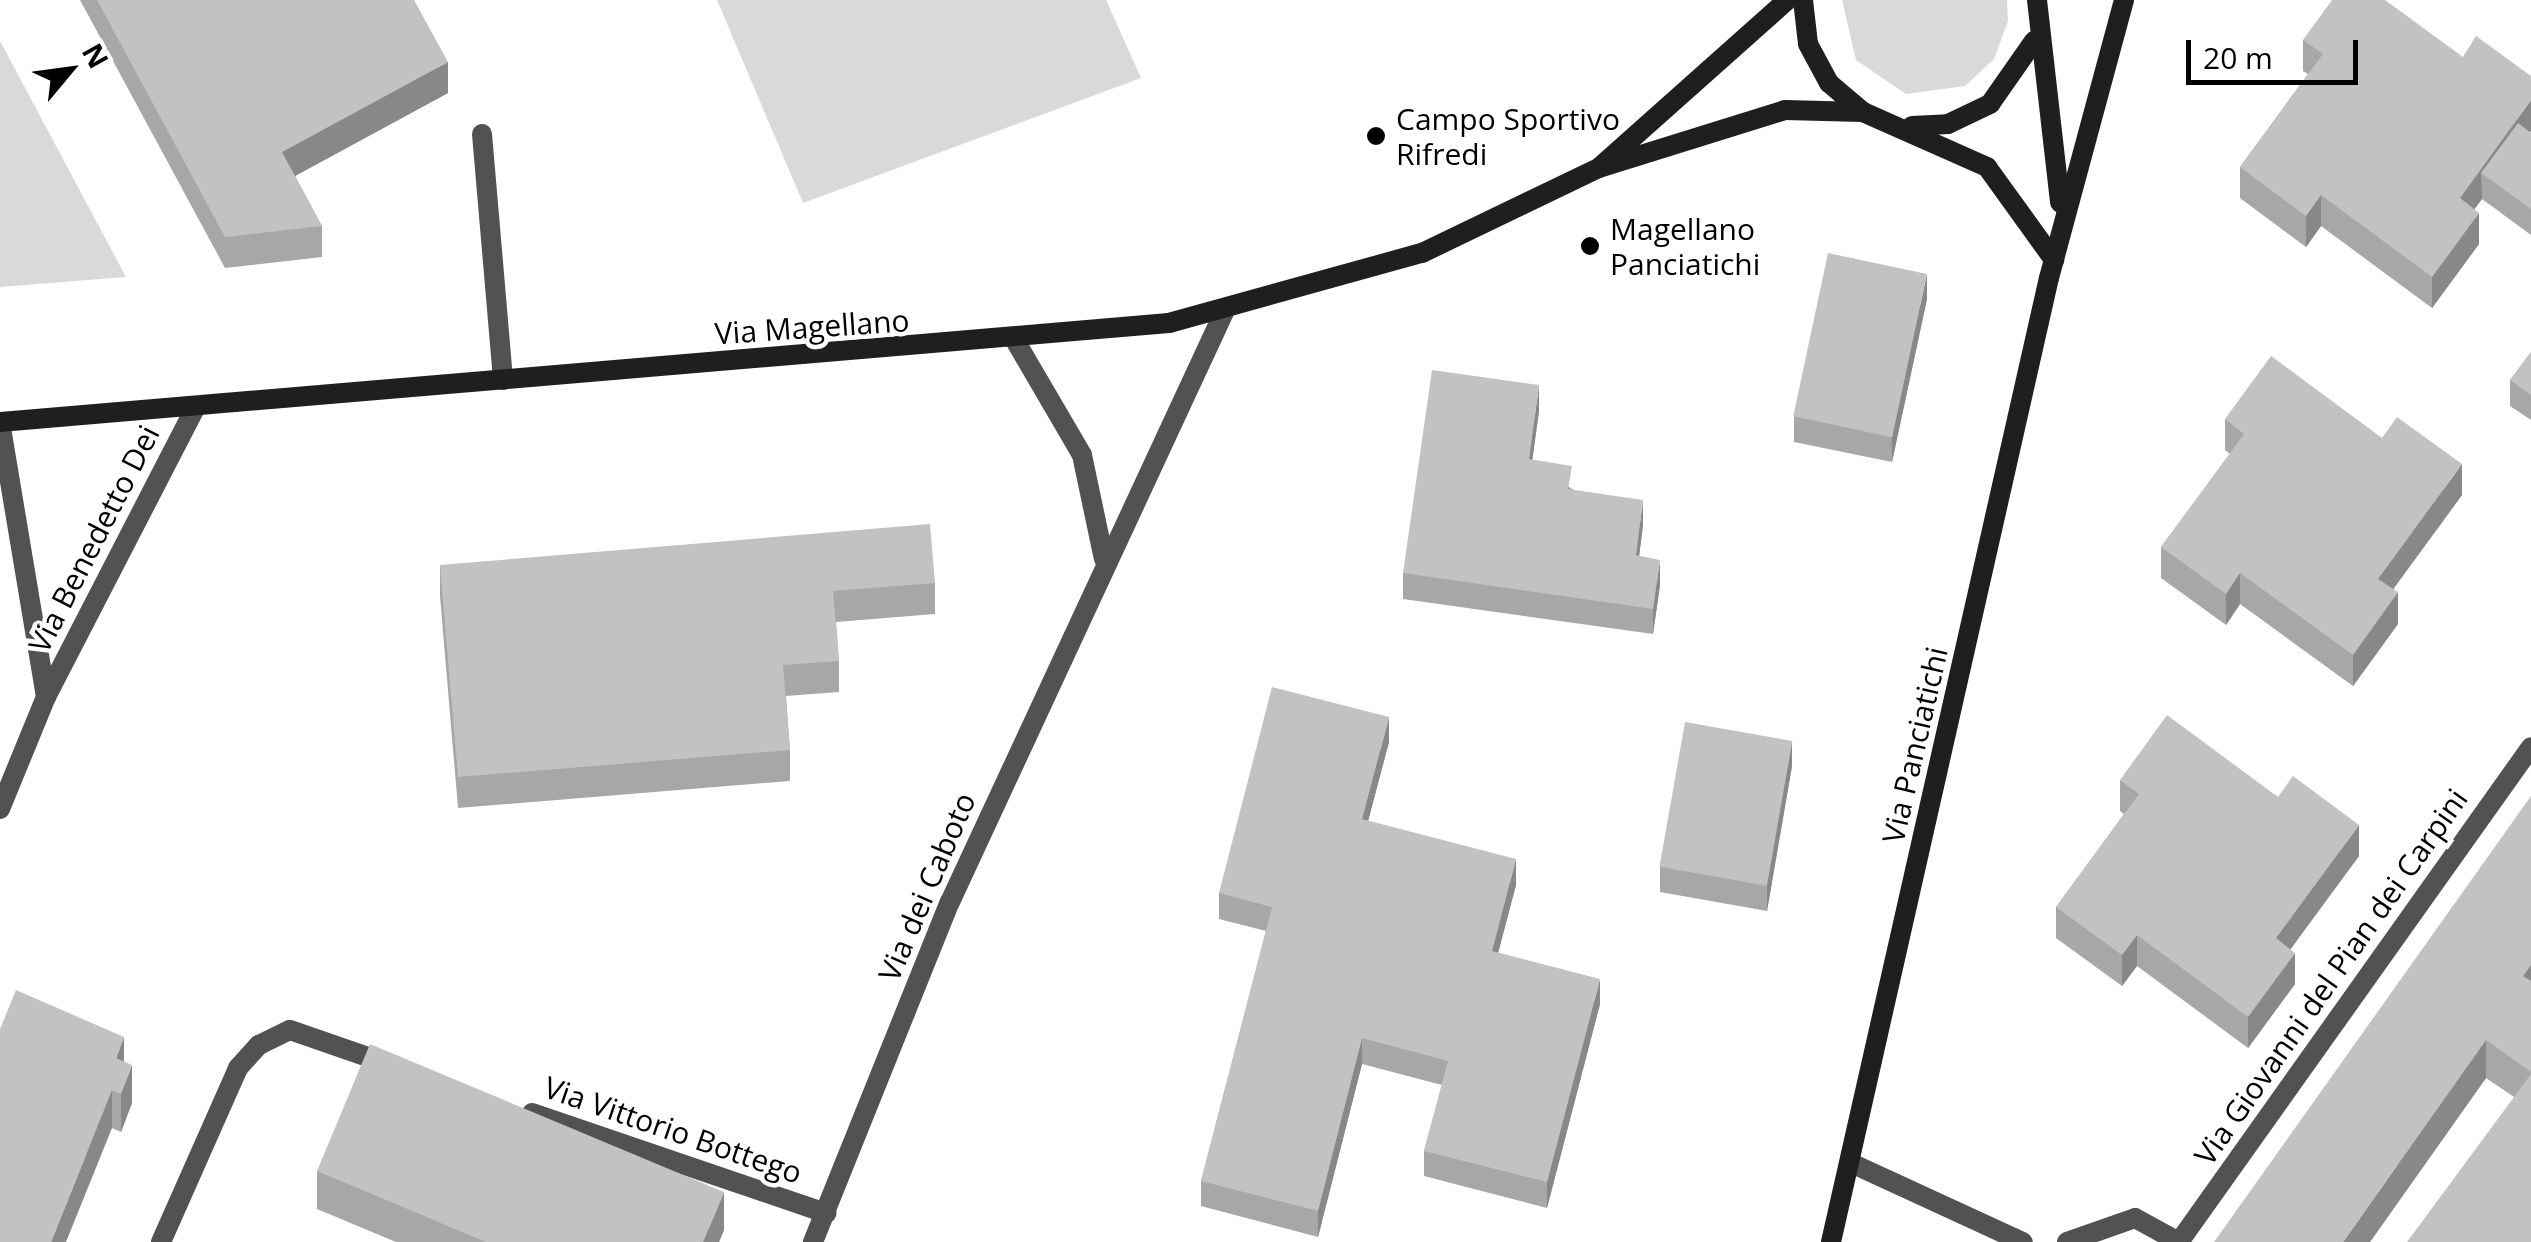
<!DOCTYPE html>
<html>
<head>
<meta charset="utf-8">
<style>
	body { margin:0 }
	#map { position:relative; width:2531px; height:1242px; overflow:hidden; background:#fff; font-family:"Open Sans",sans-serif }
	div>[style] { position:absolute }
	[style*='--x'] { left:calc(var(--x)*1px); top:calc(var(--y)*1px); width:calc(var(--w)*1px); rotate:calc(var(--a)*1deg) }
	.green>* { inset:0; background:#d9d9d9 }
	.service>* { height:20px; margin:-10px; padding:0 10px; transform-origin:10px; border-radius:10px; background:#525252 }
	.minor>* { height:20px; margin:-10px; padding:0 10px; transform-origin:10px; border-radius:10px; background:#525252 }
	.secondary>* { height:20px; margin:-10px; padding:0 10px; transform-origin:10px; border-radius:10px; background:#1f1f1f }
	.wall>* { inset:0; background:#a7a7a7 }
	.shaded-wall>* { inset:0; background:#888 }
	.building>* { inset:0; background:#c2c2c2; transform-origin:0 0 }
	.dots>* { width:28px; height:28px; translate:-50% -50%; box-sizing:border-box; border:5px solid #fff; border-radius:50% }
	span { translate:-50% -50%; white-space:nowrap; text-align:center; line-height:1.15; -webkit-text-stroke:9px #fff; paint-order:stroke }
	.poi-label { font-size:30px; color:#000 }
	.left { translate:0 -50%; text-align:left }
	.street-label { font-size:30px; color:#000 }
	.north { position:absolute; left:20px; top:20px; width:100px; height:100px; -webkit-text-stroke:8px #fff; paint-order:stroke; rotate:61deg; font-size:28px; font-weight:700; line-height:40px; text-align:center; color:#000 }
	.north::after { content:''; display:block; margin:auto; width:35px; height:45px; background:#000; clip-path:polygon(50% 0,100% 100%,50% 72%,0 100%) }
	.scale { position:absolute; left:2186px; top:40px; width:172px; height:45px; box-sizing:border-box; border:5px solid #000; border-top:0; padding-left:12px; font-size:30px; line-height:35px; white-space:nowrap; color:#000; -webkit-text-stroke:8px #fff; paint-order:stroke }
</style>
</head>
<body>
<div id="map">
	<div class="green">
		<div style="clip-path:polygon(717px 0,1106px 0,1141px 78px,803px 203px)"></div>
		<div style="clip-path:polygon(1842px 0,2007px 0,2008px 21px,1994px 59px,1965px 86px,1906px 94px,1856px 60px)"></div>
		<div style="clip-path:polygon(0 41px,126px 277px,0 287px)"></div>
	</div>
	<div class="service">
		<div style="--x:482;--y:134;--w:247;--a:85.1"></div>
	</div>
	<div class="minor">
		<div style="--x:1016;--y:342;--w:131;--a:59.7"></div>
		<div style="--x:1082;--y:455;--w:106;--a:78.1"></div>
		<div style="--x:0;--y:422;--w:279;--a:80.5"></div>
		<div style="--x:0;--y:809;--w:121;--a:-67.7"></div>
		<div style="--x:46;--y:697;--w:325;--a:-62.7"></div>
		<div style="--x:532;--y:1113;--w:311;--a:18.8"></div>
		<div style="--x:1851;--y:1163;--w:189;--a:24.7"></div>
		<div style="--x:161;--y:1242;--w:190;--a:-66.1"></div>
		<div style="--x:238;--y:1068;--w:31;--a:-48"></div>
		<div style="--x:259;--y:1045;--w:34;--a:-26"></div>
		<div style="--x:290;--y:1030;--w:107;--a:19.1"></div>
		<div style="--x:813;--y:1242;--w:367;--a:-68.1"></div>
		<div style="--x:950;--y:902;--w:653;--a:-65.08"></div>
		<div style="--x:2067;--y:1242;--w:72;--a:-19.4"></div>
		<div style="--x:2135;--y:1218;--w:50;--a:28.6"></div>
		<div style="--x:2179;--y:1242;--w:607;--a:-54.58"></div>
	</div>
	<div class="secondary">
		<div style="--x:1803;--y:0;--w:44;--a:83.5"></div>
		<div style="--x:1808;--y:44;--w:44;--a:61.7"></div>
		<div style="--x:1829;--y:83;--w:45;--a:40.5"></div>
		<div style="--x:1863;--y:112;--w:136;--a:23.9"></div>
		<div style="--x:1987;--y:167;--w:115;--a:54.2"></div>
		<div style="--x:2037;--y:0;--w:204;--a:83.5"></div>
		<div style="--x:1912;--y:126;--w:36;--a:-3"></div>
		<div style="--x:1948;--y:124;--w:47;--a:-25.5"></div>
		<div style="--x:1990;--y:104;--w:77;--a:-55.1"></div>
		<div style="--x:1601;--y:166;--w:249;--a:-41.7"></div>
		<div style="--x:0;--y:422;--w:1173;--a:-4.84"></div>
		<div style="--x:1169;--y:323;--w:263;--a:-15.5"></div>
		<div style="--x:1422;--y:253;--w:196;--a:-25.7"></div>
		<div style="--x:1599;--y:168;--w:195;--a:-17.3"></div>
		<div style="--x:1785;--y:110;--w:78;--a:1.5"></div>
		<div style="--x:1831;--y:1242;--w:988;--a:-77.26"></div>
		<div style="--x:2049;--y:278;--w:288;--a:-74.9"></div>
	</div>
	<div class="wall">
		<div style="clip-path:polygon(80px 0,414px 0,448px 93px,295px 176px,322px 226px,322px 257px,225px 268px)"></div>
		<div style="clip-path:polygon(2303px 40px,2531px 133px,2531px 235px,2482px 199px,2474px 209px,2479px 244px,2432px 308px,2321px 226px,2306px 247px,2240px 198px,2240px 167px,2308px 74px,2303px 71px)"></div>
		<div style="clip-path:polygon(1927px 299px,1892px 462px,1794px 442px,1794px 416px)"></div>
		<div style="clip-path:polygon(2531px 352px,2531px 420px,2510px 406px,2510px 380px)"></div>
		<div style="clip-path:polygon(1539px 411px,1532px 460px,1572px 489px,1643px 525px,1639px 556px,1660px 585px,1653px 634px,1403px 599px,1403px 573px)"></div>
		<div style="clip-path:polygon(2225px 419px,2462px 495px,2393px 589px,2398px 624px,2353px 686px,2240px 604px,2226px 625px,2161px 578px,2161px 547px,2230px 454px,2225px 450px)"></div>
		<div style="clip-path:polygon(440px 565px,935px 583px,935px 614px,836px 622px,839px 661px,839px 692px,786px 696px,790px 750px,790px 781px,458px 808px,440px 596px)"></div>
		<div style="clip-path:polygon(1389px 742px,1368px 821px,1516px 885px,1498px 953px,1600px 1004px,1547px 1208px,1424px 1176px,1424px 1151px,1442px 1085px,1362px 1064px,1318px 1237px,1201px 1206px,1201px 1181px,1266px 931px,1219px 919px,1219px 893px)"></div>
		<div style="clip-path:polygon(1792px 766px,1767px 911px,1660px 892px,1660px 867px)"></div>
		<div style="clip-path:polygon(2120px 780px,2359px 856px,2290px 949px,2295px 984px,2248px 1048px,2137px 966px,2122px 986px,2056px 938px,2056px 907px,2124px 814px,2120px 811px)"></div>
		<div style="clip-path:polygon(2531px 796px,2531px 1242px,2514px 1097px,2486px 1078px,2370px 1242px)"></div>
		<div style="clip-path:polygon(124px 1061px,132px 1103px,121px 1132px,112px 1128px,0 1242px)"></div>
		<div style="clip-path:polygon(317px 1171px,724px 1230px,719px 1242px,396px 1242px,317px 1209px)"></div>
	</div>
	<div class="shaded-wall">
		<div style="clip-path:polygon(448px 62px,448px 93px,282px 183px,282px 152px)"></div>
		<div style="clip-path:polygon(2531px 100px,2531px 131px,2494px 182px,2481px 173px,2482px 199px,2460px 229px,2460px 198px)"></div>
		<div style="clip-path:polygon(2321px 195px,2321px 226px,2306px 247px,2306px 216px)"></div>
		<div style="clip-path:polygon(2479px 213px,2479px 244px,2432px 308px,2432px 277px)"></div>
		<div style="clip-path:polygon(1927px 274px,1927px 299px,1892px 462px,1892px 437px)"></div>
		<div style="clip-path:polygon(1539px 385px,1539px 411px,1529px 485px,1529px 459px)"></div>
		<div style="clip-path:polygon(2462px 464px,2462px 495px,2378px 610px,2378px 579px)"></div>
		<div style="clip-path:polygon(1643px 500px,1643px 525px,1636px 581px,1636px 555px)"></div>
		<div style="clip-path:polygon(1660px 560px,1660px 585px,1653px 634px,1653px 609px)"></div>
		<div style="clip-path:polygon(2240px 573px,2240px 604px,2226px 625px,2226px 594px)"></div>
		<div style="clip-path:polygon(2398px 592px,2398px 624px,2353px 686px,2353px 655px)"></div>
		<div style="clip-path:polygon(1389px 717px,1389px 742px,1362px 844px,1362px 819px)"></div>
		<div style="clip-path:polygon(1792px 740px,1792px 766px,1767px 911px,1767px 885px)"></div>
		<div style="clip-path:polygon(2359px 825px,2359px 856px,2276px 969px,2276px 938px)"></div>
		<div style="clip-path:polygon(1516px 859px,1516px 885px,1492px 976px,1492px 951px)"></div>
		<div style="clip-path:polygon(2137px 935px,2137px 966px,2122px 986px,2122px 955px)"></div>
		<div style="clip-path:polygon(2295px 953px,2295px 984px,2248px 1048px,2248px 1017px)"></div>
		<div style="clip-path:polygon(2531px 965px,2531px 1003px,2523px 976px)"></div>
		<div style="clip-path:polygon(1600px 979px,1600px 1004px,1547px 1208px,1547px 1182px)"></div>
		<div style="clip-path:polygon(124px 1037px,124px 1075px,116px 1058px)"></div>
		<div style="clip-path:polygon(1362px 1038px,1362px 1064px,1318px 1237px,1318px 1211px)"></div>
		<div style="clip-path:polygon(2486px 1040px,2486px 1078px,2370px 1242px,2343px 1242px)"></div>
		<div style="clip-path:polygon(132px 1065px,132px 1103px,121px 1132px,121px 1094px)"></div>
		<div style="clip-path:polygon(112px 1090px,112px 1128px,66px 1242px,51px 1242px)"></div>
		<div style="clip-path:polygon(724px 1192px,724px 1230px,719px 1242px,703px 1242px)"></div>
	</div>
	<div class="building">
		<div style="clip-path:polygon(97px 0,414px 0,448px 62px,282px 152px,322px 226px,225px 237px)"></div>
		<div style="clip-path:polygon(2332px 0,2385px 0,2463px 57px,2476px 36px,2531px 76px,2531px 100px,2460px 198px,2479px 213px,2432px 277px,2321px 195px,2306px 216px,2240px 167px,2323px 54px,2303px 40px)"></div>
		<div style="clip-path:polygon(2518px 123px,2531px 133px,2531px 209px,2481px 173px)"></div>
		<div style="left:1828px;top:253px;width:101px;height:167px;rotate:12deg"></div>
		<div style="clip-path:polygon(2531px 352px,2531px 395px,2510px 380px)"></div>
		<div style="clip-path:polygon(2271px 356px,2382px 438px,2397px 417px,2462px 464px,2378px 579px,2398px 592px,2353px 655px,2240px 573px,2226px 594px,2161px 547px,2244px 434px,2225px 419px)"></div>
		<div style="clip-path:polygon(1432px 370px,1539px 385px,1529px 459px,1572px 466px,1568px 489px,1643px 500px,1636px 555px,1660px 560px,1653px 609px,1403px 573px)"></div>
		<div style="clip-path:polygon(930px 524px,935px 583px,833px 591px,839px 661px,783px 665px,790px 750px,458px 777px,440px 565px)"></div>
		<div style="clip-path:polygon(1272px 687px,1389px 717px,1362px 819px,1516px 859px,1492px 951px,1600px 979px,1547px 1182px,1424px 1151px,1448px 1061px,1362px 1038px,1318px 1211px,1201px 1181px,1272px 907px,1219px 893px)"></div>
		<div style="clip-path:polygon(2167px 715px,2278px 797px,2293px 776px,2359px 825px,2276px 938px,2295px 953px,2248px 1017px,2137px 935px,2122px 955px,2056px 907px,2139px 794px,2120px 780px)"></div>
		<div style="left:1685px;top:722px;width:109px;height:147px;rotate:10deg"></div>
		<div style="clip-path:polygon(2531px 796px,2531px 965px,2523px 976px,2531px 981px,2531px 1072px,2486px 1040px,2343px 1242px,2214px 1242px)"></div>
		<div style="clip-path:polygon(16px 990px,124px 1037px,116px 1058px,132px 1065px,121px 1094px,112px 1090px,51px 1242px,0 1242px,0 1029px)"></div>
		<div style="clip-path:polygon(370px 1044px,724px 1192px,703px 1242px,486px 1242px,317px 1171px)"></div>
		<div style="clip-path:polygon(2531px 1074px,2531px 1242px,2407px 1242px)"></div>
	</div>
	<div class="dots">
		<div style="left:1376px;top:136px;background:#000"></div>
		<div style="left:1590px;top:246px;background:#000"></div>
	</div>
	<div class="poi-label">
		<span class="left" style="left:1396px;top:136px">Campo Sportivo<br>Rifredi</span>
		<span class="left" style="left:1610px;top:246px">Magellano<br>Panciatichi</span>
	</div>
	<div class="street-label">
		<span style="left:812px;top:327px;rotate:-4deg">Via Magellano</span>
		<span style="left:94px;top:539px;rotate:-63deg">Via Benedetto Dei</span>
		<span style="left:1915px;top:745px;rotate:-77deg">Via Panciatichi</span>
		<span style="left:927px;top:887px;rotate:-67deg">Via dei Caboto</span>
		<span style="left:2331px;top:977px;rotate:-55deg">Via Giovanni del Pian dei Carpini</span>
		<span style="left:673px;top:1130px;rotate:19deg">Via Vittorio Bottego</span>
	</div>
	<div class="north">N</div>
	<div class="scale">20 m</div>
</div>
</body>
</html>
